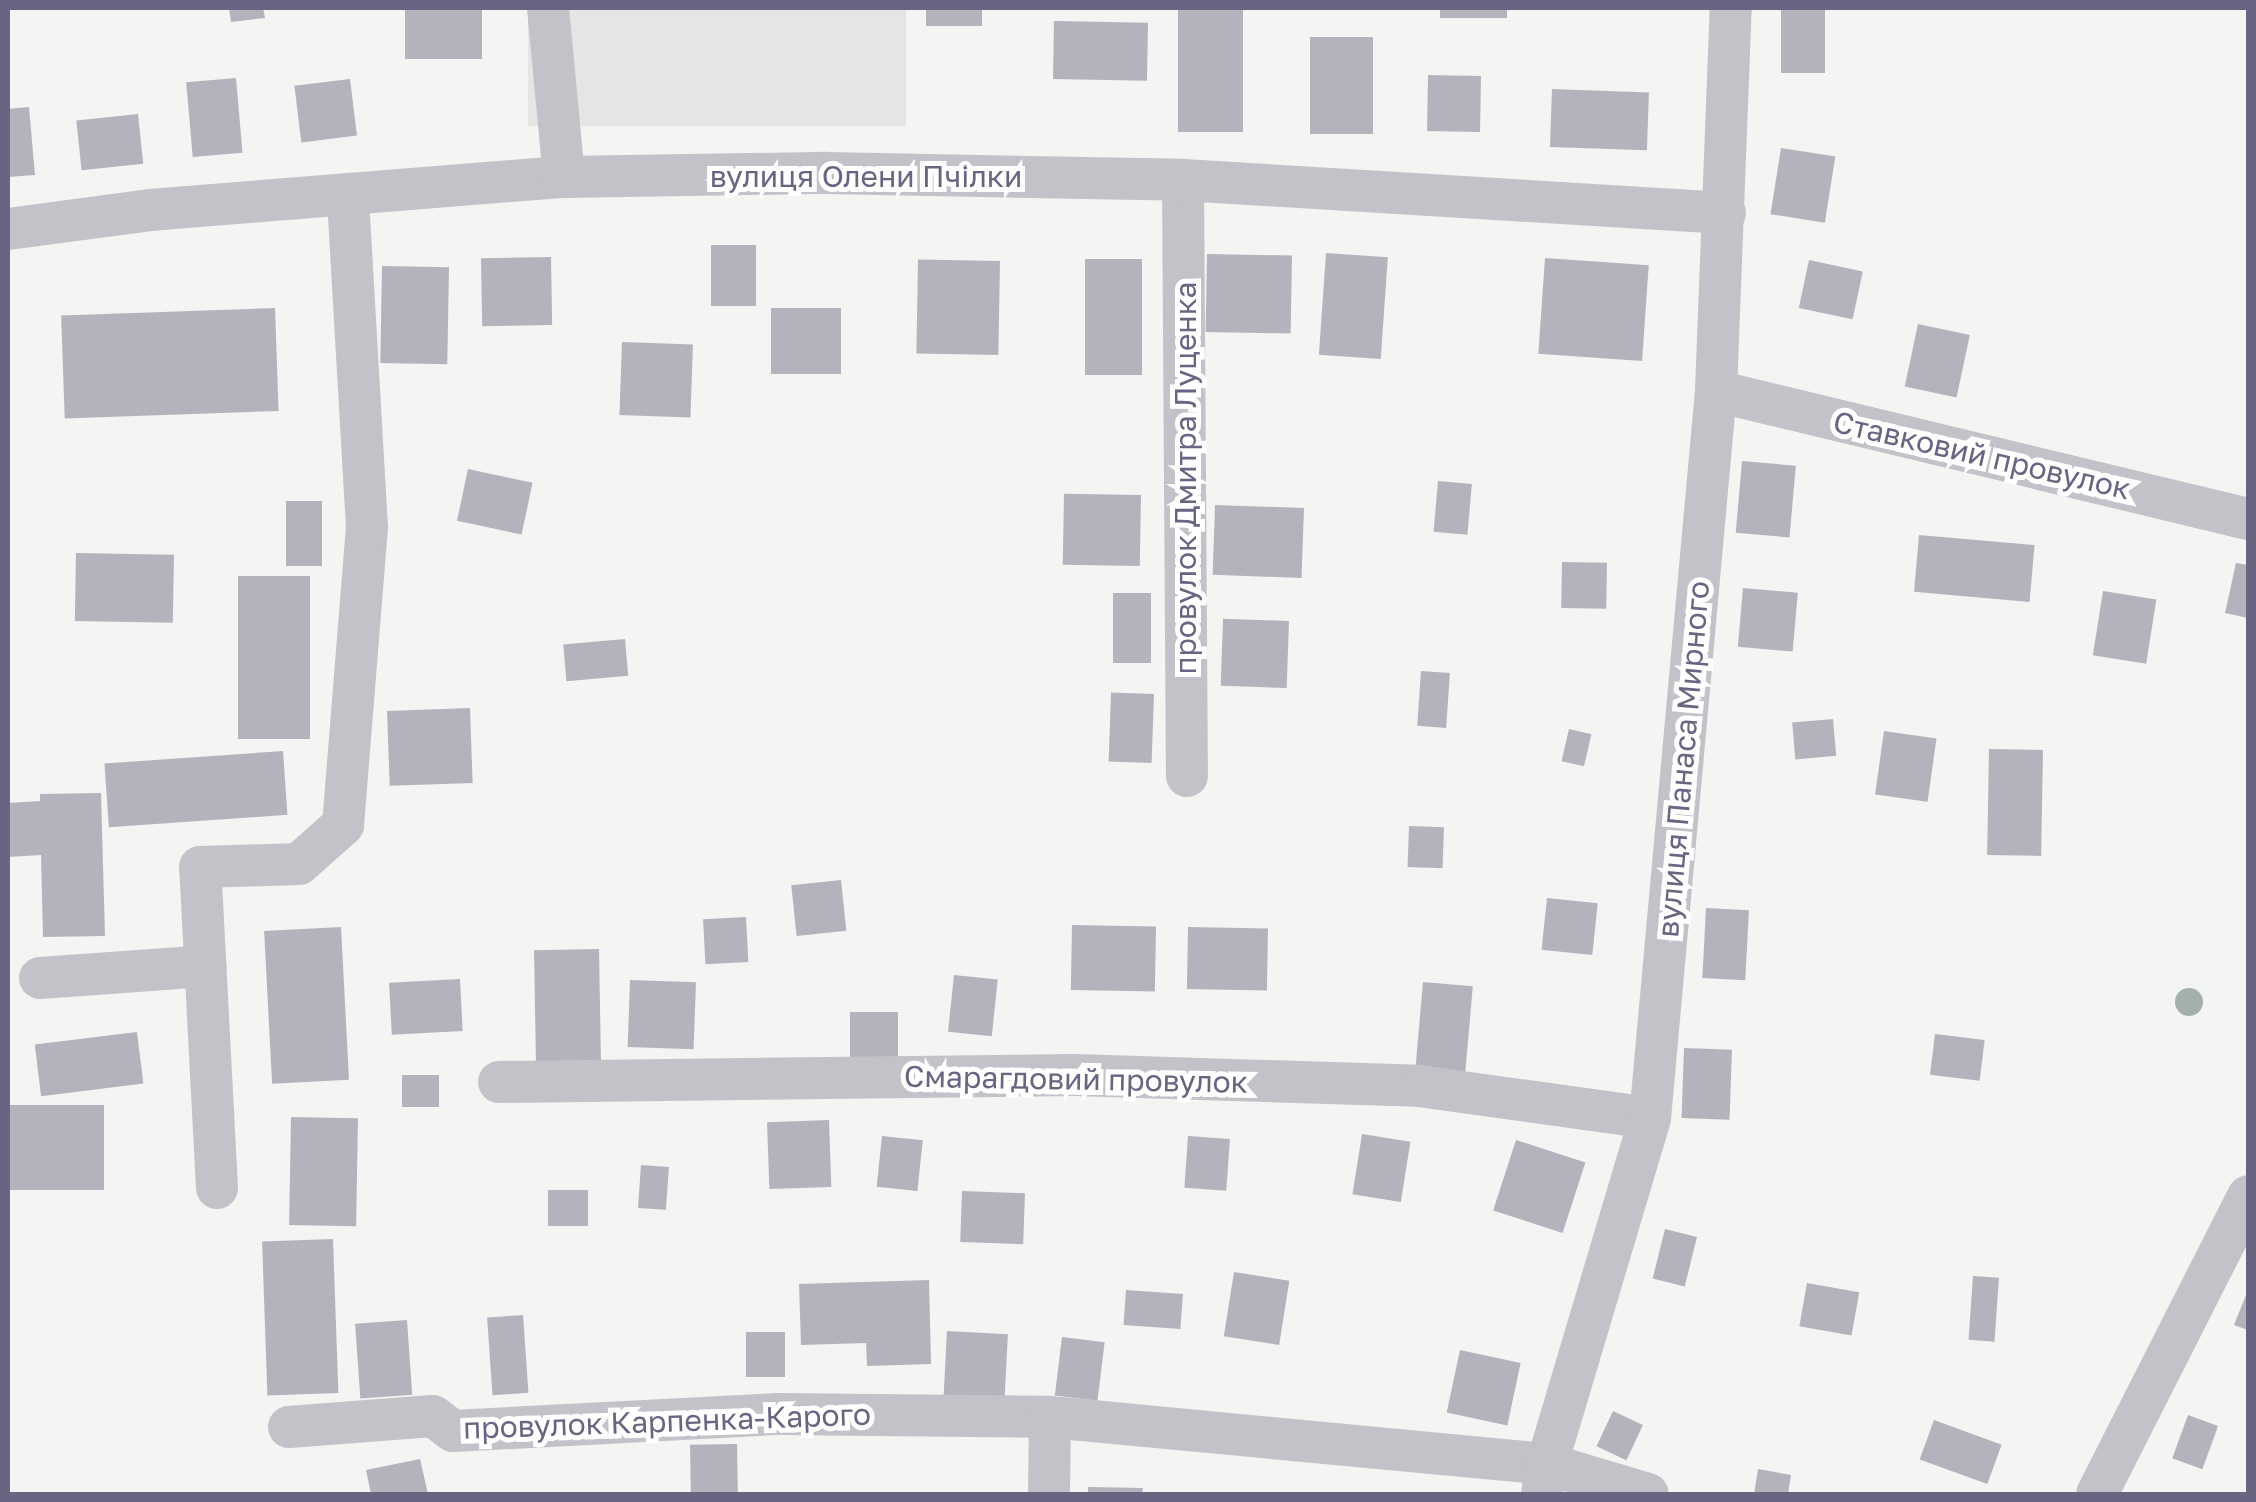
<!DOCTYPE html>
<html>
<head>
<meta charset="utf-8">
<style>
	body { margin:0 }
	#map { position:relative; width:2256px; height:1502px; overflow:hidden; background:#f2f5f1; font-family:"Golos Text",sans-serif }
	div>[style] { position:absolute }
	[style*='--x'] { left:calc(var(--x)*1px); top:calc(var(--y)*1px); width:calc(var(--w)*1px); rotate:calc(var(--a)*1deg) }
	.built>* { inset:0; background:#e4e6e5; transform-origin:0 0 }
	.building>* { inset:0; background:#b4b3bd; transform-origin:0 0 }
	.minor>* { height:42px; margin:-21px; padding:0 21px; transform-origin:21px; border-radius:21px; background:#c4c2c9 }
	.trees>* { width:28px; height:28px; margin:-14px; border-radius:50%; background:#a3b1aa }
	span { translate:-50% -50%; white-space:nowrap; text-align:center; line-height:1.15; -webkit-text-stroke:10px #fff; paint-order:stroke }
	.street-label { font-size:30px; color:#6a6483 }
	.frame { position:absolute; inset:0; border:10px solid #6a6483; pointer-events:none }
</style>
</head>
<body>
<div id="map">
	<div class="built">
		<div style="left:528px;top:8px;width:378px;height:118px"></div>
	</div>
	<div class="building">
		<div style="clip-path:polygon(229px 8px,263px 8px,265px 18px,231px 22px)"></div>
		<div style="left:405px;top:8px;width:77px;height:51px"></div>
		<div style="left:926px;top:8px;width:56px;height:18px"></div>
		<div style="left:1178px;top:8px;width:65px;height:124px"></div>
		<div style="left:1440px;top:8px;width:67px;height:10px"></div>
		<div style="left:1781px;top:8px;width:44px;height:65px"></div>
		<div style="left:1054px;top:21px;width:94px;height:58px;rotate:1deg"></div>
		<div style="left:1310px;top:37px;width:63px;height:97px"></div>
		<div style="left:1481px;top:76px;width:56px;height:53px;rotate:91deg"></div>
		<div style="left:236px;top:78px;width:75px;height:50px;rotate:85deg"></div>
		<div style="left:350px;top:79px;width:57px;height:56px;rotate:83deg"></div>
		<div style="left:1552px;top:89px;width:97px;height:58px;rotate:2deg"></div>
		<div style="clip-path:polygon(29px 107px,35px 175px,8px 177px,8px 109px)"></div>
		<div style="left:138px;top:114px;width:50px;height:62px;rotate:84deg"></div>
		<div style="left:1781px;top:148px;width:55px;height:67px;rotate:9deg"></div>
		<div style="left:756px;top:245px;width:61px;height:45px;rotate:90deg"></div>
		<div style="left:1326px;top:253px;width:62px;height:102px;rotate:4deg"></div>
		<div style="left:1207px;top:254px;width:85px;height:78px;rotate:1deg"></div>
		<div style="left:551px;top:257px;width:68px;height:70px;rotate:89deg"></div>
		<div style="left:1545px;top:258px;width:104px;height:96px;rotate:4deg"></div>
		<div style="left:1085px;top:259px;width:57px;height:116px"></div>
		<div style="left:1809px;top:260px;width:55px;height:49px;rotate:12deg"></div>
		<div style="left:1000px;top:261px;width:94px;height:82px;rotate:91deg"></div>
		<div style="left:382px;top:266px;width:67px;height:97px;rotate:1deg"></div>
		<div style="left:275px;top:308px;width:103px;height:214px;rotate:88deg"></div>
		<div style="left:771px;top:308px;width:70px;height:66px"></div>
		<div style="left:1918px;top:324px;width:53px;height:64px;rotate:12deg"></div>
		<div style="left:622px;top:342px;width:71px;height:73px;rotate:2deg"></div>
		<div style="left:1742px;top:461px;width:54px;height:72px;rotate:5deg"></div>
		<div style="left:468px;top:469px;width:66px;height:53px;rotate:12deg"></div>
		<div style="left:1438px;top:481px;width:34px;height:51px;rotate:5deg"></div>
		<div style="left:1141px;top:495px;width:71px;height:77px;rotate:91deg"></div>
		<div style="left:286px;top:501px;width:36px;height:65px"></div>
		<div style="left:1304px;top:508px;width:70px;height:89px;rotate:92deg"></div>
		<div style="left:1919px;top:535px;width:116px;height:57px;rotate:5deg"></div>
		<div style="left:76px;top:553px;width:98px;height:68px;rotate:1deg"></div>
		<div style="left:1562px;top:562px;width:45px;height:46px;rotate:1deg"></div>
		<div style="clip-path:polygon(2236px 563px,2248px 565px,2248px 618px,2225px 613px)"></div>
		<div style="left:310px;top:576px;width:163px;height:72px;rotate:90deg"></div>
		<div style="left:1743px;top:588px;width:55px;height:59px;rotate:5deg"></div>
		<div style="left:2103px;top:591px;width:54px;height:65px;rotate:9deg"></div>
		<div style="left:1113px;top:593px;width:38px;height:70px"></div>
		<div style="left:1289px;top:621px;width:67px;height:66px;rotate:92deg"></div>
		<div style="left:625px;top:639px;width:37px;height:62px;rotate:85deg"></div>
		<div style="left:1421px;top:671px;width:29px;height:55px;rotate:4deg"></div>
		<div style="left:1154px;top:694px;width:69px;height:43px;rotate:92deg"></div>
		<div style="left:470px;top:708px;width:75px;height:83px;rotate:88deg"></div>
		<div style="left:1833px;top:719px;width:37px;height:41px;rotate:85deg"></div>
		<div style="left:1569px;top:729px;width:23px;height:33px;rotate:13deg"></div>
		<div style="left:1884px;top:731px;width:53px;height:64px;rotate:8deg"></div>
		<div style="left:1989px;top:749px;width:54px;height:106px;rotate:1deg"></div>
		<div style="left:283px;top:751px;width:64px;height:179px;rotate:86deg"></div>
		<div style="clip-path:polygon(101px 793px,105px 936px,43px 937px,41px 855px,8px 857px,8px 803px,40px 801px,40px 794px)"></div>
		<div style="left:1409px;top:826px;width:35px;height:41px;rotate:2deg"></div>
		<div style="left:841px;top:880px;width:51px;height:50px;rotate:84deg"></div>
		<div style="left:1547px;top:898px;width:51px;height:52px;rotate:6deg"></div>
		<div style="left:1706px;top:908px;width:43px;height:70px;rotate:3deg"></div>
		<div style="left:746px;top:917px;width:45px;height:43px;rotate:87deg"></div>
		<div style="left:1072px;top:925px;width:84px;height:65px;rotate:1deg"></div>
		<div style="left:341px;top:927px;width:153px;height:77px;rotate:87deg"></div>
		<div style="left:1188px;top:927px;width:80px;height:62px;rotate:1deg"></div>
		<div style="left:599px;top:949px;width:119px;height:65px;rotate:89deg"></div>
		<div style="left:954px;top:975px;width:44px;height:57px;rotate:6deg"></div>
		<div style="left:460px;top:979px;width:52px;height:71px;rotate:87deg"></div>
		<div style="left:630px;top:980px;width:66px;height:67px;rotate:2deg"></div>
		<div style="left:1423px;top:982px;width:50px;height:91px;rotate:5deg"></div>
		<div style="left:850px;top:1012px;width:48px;height:48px"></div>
		<div style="left:137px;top:1032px;width:52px;height:103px;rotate:83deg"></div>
		<div style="left:1935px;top:1034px;width:50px;height:41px;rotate:7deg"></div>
		<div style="left:1684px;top:1048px;width:48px;height:70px;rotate:2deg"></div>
		<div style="left:402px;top:1075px;width:37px;height:32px"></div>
		<div style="left:104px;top:1105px;width:85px;height:96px;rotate:90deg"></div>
		<div style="left:291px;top:1117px;width:67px;height:108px;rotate:1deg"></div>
		<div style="left:829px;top:1120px;width:67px;height:62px;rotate:88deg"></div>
		<div style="left:1362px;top:1134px;width:49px;height:61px;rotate:9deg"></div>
		<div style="left:882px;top:1136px;width:41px;height:51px;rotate:6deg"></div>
		<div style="left:1188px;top:1136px;width:42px;height:52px;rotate:4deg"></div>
		<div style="left:1516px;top:1140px;width:73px;height:74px;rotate:18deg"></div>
		<div style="left:641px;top:1165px;width:28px;height:43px;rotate:4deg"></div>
		<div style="left:548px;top:1190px;width:40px;height:36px"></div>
		<div style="left:962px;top:1191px;width:63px;height:51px;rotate:2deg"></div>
		<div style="left:1665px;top:1229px;width:33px;height:51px;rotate:14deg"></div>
		<div style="left:333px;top:1239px;width:154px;height:71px;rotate:88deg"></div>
		<div style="left:1234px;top:1272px;width:56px;height:65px;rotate:9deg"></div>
		<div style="left:1973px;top:1276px;width:26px;height:64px;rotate:4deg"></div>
		<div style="clip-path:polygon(929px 1280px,931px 1364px,867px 1366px,866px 1343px,801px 1345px,799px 1284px)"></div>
		<div style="left:1807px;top:1283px;width:53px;height:44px;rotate:10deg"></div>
		<div style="left:1126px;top:1290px;width:57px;height:35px;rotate:4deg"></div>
		<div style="clip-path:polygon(2248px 1290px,2248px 1330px,2234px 1325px)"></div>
		<div style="left:523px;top:1315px;width:78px;height:36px;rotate:86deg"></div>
		<div style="left:407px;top:1320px;width:75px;height:52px;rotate:86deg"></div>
		<div style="left:947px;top:1331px;width:61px;height:65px;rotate:3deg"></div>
		<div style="left:746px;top:1332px;width:39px;height:45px"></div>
		<div style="left:1062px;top:1337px;width:43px;height:59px;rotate:7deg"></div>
		<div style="left:1460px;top:1350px;width:62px;height:64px;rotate:12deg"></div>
		<div style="left:1613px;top:1411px;width:33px;height:39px;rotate:25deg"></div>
		<div style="left:2188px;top:1415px;width:32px;height:46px;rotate:20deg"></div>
		<div style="left:1934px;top:1420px;width:72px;height:42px;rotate:20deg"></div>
		<div style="left:737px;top:1444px;width:50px;height:47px;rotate:89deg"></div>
		<div style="clip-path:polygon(420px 1459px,428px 1494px,371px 1494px,366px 1470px)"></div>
		<div style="clip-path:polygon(1758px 1469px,1791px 1475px,1788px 1494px,1754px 1494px)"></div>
		<div style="clip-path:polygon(1088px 1487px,1143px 1488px,1142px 1494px,1088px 1494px)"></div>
	</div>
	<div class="minor">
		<div style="--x:548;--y:8;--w:170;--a:84.6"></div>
		<div style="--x:1183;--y:180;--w:596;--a:89.62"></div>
		<div style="--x:8;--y:229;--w:143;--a:-7.6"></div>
		<div style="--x:150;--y:210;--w:415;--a:-4.6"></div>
		<div style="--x:564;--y:177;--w:263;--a:-0.9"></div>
		<div style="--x:827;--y:173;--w:356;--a:1.1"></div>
		<div style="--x:1183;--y:180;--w:543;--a:3.48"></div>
		<div style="--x:1716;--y:391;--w:547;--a:13.53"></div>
		<div style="--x:40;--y:978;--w:166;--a:-4.1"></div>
		<div style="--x:499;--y:1082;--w:576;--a:-0.7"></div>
		<div style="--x:1075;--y:1075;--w:344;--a:1.8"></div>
		<div style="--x:1419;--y:1086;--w:233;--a:7.9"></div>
		<div style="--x:217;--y:1188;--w:321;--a:-93"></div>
		<div style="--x:200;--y:867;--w:99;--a:-1.7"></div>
		<div style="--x:299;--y:864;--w:59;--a:-41.6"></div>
		<div style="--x:343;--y:825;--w:298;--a:-85.4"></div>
		<div style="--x:367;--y:528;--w:334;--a:-93.3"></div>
		<div style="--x:289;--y:1427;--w:144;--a:-4.4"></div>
		<div style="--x:433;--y:1416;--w:25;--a:37"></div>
		<div style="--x:453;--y:1431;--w:327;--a:-3"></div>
		<div style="--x:780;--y:1414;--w:270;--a:0.6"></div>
		<div style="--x:1050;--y:1417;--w:499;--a:5.4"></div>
		<div style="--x:1547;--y:1464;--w:105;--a:16.5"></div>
		<div style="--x:1049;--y:1494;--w:77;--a:-89.3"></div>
		<div style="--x:1542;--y:1494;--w:30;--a:-81"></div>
		<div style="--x:1547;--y:1464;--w:361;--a:-73.4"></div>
		<div style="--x:1650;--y:1118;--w:730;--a:-84.81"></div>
		<div style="--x:1716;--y:391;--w:383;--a:-87.8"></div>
		<div style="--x:2097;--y:1494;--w:334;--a:-63.1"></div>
	</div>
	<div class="trees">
		<div style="left:2189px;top:1002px"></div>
	</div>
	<div class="street-label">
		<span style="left:866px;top:176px">вулиця Олени Пчілки</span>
		<span style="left:1982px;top:455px;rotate:13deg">Ставковий провулок</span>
		<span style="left:1185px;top:478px;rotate:-90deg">провулок Дмитра Луценка</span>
		<span style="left:1683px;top:759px;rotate:-85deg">вулиця Панаса Мирного</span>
		<span style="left:1076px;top:1079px;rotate:1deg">Смарагдовий провулок</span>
		<span style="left:667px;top:1421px;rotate:-2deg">провулок Карпенка-Карого</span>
	</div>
	<div class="frame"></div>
</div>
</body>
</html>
